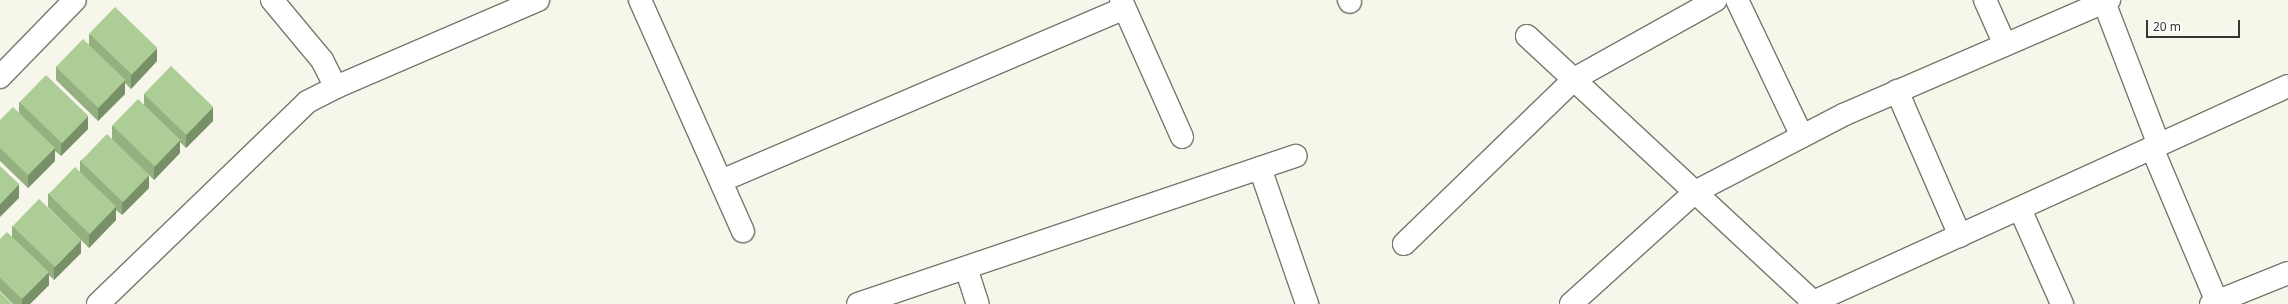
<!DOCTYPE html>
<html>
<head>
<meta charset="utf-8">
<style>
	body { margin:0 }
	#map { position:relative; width:2288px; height:304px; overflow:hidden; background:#f6f6ea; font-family:"Noto Sans",sans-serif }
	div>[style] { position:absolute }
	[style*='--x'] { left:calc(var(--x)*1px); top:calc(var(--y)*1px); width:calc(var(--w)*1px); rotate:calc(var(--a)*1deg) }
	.roads { filter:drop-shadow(1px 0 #78786e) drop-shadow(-1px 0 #78786e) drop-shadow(0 1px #78786e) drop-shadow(0 -1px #78786e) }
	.minor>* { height:22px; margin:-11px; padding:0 11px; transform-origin:11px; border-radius:11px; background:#fff }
	.wall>* { inset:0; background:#94b080 }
	.shaded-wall>* { inset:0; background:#789068 }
	.building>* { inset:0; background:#accd95; transform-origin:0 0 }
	span { translate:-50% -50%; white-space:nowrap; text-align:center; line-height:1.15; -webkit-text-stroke:3px #fff; paint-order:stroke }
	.scale { position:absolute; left:2146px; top:20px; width:94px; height:18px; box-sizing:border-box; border:2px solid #363732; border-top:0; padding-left:5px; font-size:12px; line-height:14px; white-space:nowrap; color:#363732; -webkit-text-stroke:3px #fff; paint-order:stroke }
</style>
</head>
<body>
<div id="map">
	<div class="roads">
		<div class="minor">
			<div style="--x:272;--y:0;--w:78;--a:50.2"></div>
			<div style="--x:322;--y:60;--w:30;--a:63"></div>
			<div style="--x:640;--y:0;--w:253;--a:66"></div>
			<div style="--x:1121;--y:0;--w:150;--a:66"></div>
			<div style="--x:1349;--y:0;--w:2;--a:63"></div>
			<div style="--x:1737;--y:0;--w:151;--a:64.5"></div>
			<div style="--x:1985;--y:0;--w:49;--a:66"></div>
			<div style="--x:2104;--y:2;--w:153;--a:69"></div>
			<div style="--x:1527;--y:36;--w:393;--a:42.9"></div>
			<div style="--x:0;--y:77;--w:107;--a:-45.8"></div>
			<div style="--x:1897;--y:91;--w:158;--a:66.5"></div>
			<div style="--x:2152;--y:148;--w:167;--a:67.1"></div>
			<div style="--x:1260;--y:168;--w:144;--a:70.9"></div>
			<div style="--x:721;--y:181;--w:439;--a:-23.2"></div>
			<div style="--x:2020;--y:209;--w:104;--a:66.1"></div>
			<div style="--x:1404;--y:244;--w:237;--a:-44.1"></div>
			<div style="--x:1574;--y:79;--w:162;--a:-29.1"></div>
			<div style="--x:966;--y:268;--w:38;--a:72"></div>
			<div style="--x:98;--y:304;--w:291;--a:-44"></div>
			<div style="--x:307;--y:102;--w:33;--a:-27"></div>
			<div style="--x:336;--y:87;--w:220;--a:-23.3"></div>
			<div style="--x:858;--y:304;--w:462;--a:-18.7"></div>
			<div style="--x:1571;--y:304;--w:167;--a:-42.1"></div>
			<div style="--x:1695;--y:192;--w:167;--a:-27.5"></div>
			<div style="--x:1843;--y:115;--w:290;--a:-23.4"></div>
			<div style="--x:1809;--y:304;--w:526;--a:-24.47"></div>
			<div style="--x:2211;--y:304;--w:83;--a:-21.9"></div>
		</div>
	</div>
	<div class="wall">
		<div style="clip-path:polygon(89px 34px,157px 61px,131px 89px,125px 83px,125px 94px,98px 121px,56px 80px,56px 67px,89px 45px)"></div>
		<div style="clip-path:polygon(144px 94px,213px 121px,186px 148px,180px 142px,180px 153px,154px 180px,149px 175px,149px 188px,122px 215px,116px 210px,116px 220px,89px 248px,48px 207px,48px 194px,80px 172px,80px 161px,112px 139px,112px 126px,144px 104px)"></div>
		<div style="clip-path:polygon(19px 102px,88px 129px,61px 156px,55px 151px,55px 161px,28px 188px,0 161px,0 120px,19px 113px)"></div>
		<div style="clip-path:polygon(12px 226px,81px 253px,54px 280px,49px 275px,49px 285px,30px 304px,13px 304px,0 291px,0 239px,12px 237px)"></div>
	</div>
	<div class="shaded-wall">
		<div style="clip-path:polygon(157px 48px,157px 61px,131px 89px,131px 75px)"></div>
		<div style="clip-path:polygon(125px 80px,125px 94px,98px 121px,98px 108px)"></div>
		<div style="clip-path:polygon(213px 107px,213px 121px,186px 148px,186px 135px)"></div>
		<div style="clip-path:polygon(88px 116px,88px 129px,61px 156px,61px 143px)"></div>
		<div style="clip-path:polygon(180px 140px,180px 153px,154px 180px,154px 167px)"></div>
		<div style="clip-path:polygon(55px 148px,55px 161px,28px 188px,28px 175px)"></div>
		<div style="clip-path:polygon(149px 175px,149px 188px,122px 215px,122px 202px)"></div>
		<div style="clip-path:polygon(19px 184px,19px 198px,0 217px,0 204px)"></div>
		<div style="clip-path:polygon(116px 207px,116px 220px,89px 248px,89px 235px)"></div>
		<div style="clip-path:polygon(81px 240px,81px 253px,54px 280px,54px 267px)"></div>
		<div style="clip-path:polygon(49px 272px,49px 285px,30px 304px,22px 304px,22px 299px)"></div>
	</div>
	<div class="building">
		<div style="left:115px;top:7px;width:59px;height:37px;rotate:44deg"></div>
		<div style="left:83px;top:39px;width:59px;height:39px;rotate:44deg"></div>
		<div style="left:171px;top:66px;width:59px;height:39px;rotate:44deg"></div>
		<div style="left:46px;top:75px;width:59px;height:38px;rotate:44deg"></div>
		<div style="left:138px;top:99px;width:59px;height:37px;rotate:44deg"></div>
		<div style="clip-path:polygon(13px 107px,55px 148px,28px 175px,0 148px,0 120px)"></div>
		<div style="left:107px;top:134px;width:59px;height:38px;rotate:44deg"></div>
		<div style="clip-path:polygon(0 166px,19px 184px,0 204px)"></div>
		<div style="left:75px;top:167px;width:57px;height:38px;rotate:44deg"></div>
		<div style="left:39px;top:199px;width:59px;height:38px;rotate:44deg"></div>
		<div style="clip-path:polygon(7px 232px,49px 272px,22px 299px,0 278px,0 239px)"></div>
		<div style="clip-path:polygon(0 292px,12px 304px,0 304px)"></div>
	</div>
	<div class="scale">20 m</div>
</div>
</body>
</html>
